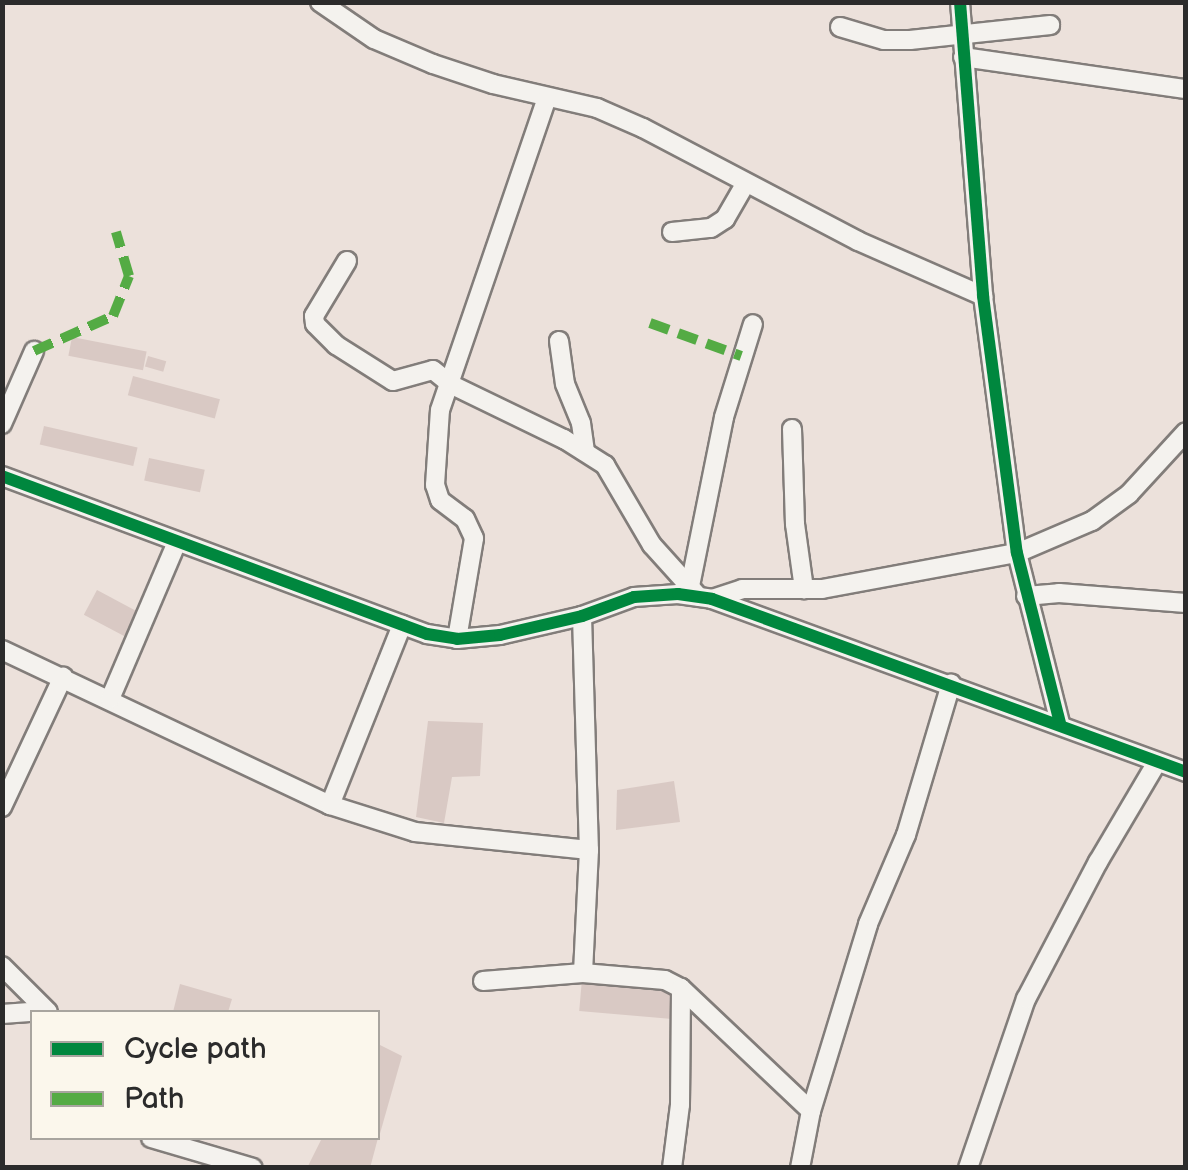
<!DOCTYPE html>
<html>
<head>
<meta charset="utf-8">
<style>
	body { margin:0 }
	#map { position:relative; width:1188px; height:1170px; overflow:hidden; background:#ece1db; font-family:"Balsamiq Sans",sans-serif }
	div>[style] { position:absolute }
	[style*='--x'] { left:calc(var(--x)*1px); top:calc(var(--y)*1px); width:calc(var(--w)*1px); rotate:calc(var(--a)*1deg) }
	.building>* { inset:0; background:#d9c9c4; transform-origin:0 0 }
	.roads { filter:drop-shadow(2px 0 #827d7a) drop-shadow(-2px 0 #827d7a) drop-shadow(0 2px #827d7a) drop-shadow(0 -2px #827d7a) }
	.minor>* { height:18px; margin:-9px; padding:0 9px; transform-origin:9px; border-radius:9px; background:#f4f2ee }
	.quiet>* { height:10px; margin-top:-5px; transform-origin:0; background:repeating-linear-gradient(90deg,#54ab44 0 20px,transparent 0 30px) }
	.cycleway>* { height:12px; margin:-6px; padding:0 6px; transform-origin:6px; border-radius:6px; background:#00873e }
	span { translate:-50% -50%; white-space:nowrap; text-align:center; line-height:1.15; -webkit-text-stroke:8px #fbf7ec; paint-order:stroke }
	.frame { position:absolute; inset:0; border:5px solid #2b2b2b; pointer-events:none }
	.legend { position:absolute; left:30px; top:1010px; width:350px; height:130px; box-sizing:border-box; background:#fbf7ec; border:2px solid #a8a59f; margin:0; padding:12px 18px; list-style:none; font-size:30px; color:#2b2b2b }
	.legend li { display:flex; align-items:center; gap:20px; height:50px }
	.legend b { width:50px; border:2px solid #a8a59f }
</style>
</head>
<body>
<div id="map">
	<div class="building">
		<div style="left:72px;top:337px;width:76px;height:19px;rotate:11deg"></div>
		<div style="left:148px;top:356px;width:19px;height:11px;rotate:16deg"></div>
		<div style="left:133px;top:376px;width:90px;height:20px;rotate:15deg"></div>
		<div style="left:44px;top:426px;width:96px;height:19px;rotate:13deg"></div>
		<div style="left:149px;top:458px;width:57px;height:23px;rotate:12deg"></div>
		<div style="left:97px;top:590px;width:53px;height:28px;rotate:28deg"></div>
		<div style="clip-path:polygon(428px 721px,483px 723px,480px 776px,452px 777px,444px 823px,416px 817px)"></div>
		<div style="clip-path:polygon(674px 781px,680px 822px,616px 830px,617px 790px)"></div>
		<div style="left:582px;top:979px;width:96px;height:32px;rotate:5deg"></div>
		<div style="clip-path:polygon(180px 984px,232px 999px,228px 1012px,173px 1012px)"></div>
		<div style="clip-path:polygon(378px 1044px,402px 1056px,379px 1137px,378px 1137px)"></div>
		<div style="clip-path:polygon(322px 1138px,378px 1138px,370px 1168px,307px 1168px)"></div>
	</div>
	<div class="roads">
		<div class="minor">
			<div style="--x:320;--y:2;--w:65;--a:34.4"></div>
			<div style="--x:374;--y:39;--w:64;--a:23"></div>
			<div style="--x:433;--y:64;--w:63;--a:18.4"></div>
			<div style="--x:493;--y:84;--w:107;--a:13"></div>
			<div style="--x:597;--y:108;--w:50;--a:23.5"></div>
			<div style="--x:643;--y:128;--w:243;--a:27.7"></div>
			<div style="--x:858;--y:241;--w:137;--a:23.7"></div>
			<div style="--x:960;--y:2;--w:295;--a:85.5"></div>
			<div style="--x:983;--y:296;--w:259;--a:82.5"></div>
			<div style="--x:1017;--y:553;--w:175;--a:75.8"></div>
			<div style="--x:840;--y:27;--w:46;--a:16.5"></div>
			<div style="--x:884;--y:40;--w:26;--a:0"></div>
			<div style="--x:910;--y:40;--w:141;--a:-6.1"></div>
			<div style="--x:963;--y:57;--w:225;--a:8.2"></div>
			<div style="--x:672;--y:232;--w:39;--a:-6"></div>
			<div style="--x:711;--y:228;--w:17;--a:-33"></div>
			<div style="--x:725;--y:219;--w:39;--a:-60"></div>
			<div style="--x:347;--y:261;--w:64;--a:121"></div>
			<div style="--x:314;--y:316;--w:8;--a:83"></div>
			<div style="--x:315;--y:324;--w:30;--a:45"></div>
			<div style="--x:336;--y:345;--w:67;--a:32.3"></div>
			<div style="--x:393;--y:381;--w:41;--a:-15.4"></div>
			<div style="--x:433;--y:370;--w:22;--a:39"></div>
			<div style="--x:450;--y:384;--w:127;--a:25.8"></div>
			<div style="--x:564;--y:439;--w:49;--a:32.4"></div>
			<div style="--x:605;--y:465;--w:93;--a:59.6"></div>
			<div style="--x:652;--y:545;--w:70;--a:47.9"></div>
			<div style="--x:559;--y:341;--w:43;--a:82.1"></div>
			<div style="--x:565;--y:384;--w:42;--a:67.7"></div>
			<div style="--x:581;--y:423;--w:29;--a:82"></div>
			<div style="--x:2;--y:424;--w:80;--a:-66.3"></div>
			<div style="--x:792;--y:429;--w:95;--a:88.2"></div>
			<div style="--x:795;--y:524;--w:66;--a:82.1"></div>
			<div style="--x:2;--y:476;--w:453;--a:20.4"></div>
			<div style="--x:427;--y:634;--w:30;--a:9"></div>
			<div style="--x:457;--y:639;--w:43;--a:-5.3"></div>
			<div style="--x:500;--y:635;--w:84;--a:-13"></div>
			<div style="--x:582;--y:616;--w:55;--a:-20.1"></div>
			<div style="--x:634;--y:597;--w:44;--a:-3.9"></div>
			<div style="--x:678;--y:594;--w:34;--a:8"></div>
			<div style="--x:712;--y:599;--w:505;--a:20.05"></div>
			<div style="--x:690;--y:586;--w:172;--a:-78.6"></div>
			<div style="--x:724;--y:417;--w:97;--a:-72.7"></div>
			<div style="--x:1026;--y:596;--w:33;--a:-5"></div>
			<div style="--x:1059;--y:593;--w:127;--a:4.5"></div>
			<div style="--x:712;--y:599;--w:32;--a:-18"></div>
			<div style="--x:742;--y:589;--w:80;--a:0"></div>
			<div style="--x:822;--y:589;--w:198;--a:-10.5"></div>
			<div style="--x:1017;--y:553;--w:82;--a:-23.1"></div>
			<div style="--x:1092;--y:521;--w:46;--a:-36.1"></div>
			<div style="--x:1129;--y:494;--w:84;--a:-47.4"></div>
			<div style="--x:582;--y:616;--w:234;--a:88.3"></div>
			<div style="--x:589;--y:850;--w:123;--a:92.8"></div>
			<div style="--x:457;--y:639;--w:102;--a:-80.4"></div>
			<div style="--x:474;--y:538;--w:21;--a:-115"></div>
			<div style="--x:465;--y:519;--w:31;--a:-143"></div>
			<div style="--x:440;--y:500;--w:16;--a:-108"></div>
			<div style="--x:435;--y:485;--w:75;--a:-86.2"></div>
			<div style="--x:440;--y:410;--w:330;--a:-71.1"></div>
			<div style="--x:2;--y:650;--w:363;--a:25.3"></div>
			<div style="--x:330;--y:805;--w:89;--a:17.6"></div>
			<div style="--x:415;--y:832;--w:175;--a:5.9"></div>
			<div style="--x:110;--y:699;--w:171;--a:-66.9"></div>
			<div style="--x:330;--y:805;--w:194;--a:-68.2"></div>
			<div style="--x:2;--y:807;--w:144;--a:-64.9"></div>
			<div style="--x:2;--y:966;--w:65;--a:45"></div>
			<div style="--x:483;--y:981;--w:100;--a:-4.6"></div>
			<div style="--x:583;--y:973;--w:82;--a:4.9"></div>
			<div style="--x:665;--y:980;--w:18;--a:27"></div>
			<div style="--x:681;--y:988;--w:179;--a:43.4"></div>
			<div style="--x:2;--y:1014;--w:31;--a:-4"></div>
			<div style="--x:151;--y:1138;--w:106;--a:16.4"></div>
			<div style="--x:672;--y:1168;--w:64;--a:-82.8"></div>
			<div style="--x:680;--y:1105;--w:117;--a:-89.5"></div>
			<div style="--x:800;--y:1168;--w:58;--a:-79.1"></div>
			<div style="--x:811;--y:1111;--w:195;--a:-73"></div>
			<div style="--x:868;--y:924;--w:97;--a:-66.9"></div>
			<div style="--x:906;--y:835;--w:158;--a:-73.4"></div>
			<div style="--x:968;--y:1168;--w:179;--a:-71.1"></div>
			<div style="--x:1026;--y:999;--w:155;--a:-62.3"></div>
			<div style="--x:1098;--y:862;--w:114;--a:-59.4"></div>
		</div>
	</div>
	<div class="quiet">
		<div style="--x:650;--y:323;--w:97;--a:19.9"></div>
		<div style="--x:34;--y:351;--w:86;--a:-23.9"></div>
		<div style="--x:113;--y:316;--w:43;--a:-68.2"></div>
		<div style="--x:129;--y:276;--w:46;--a:-106.5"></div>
	</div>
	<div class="cycleway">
		<div style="--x:960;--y:2;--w:295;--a:85.5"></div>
		<div style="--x:983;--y:296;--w:259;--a:82.5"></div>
		<div style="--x:1017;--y:553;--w:175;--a:75.8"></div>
		<div style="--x:2;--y:476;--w:453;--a:20.4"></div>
		<div style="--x:427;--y:634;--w:30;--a:9"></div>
		<div style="--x:457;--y:639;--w:43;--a:-5.3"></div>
		<div style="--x:500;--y:635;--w:84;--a:-13"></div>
		<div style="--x:582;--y:616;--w:55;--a:-20.1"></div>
		<div style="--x:634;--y:597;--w:44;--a:-3.9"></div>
		<div style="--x:678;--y:594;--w:34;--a:8"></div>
		<div style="--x:712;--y:599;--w:505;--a:20.05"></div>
	</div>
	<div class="frame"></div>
	<ul class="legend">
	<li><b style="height:12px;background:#00873e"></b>Cycle path</li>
	<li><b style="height:12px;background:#54ab44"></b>Path</li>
	</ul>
</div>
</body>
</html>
